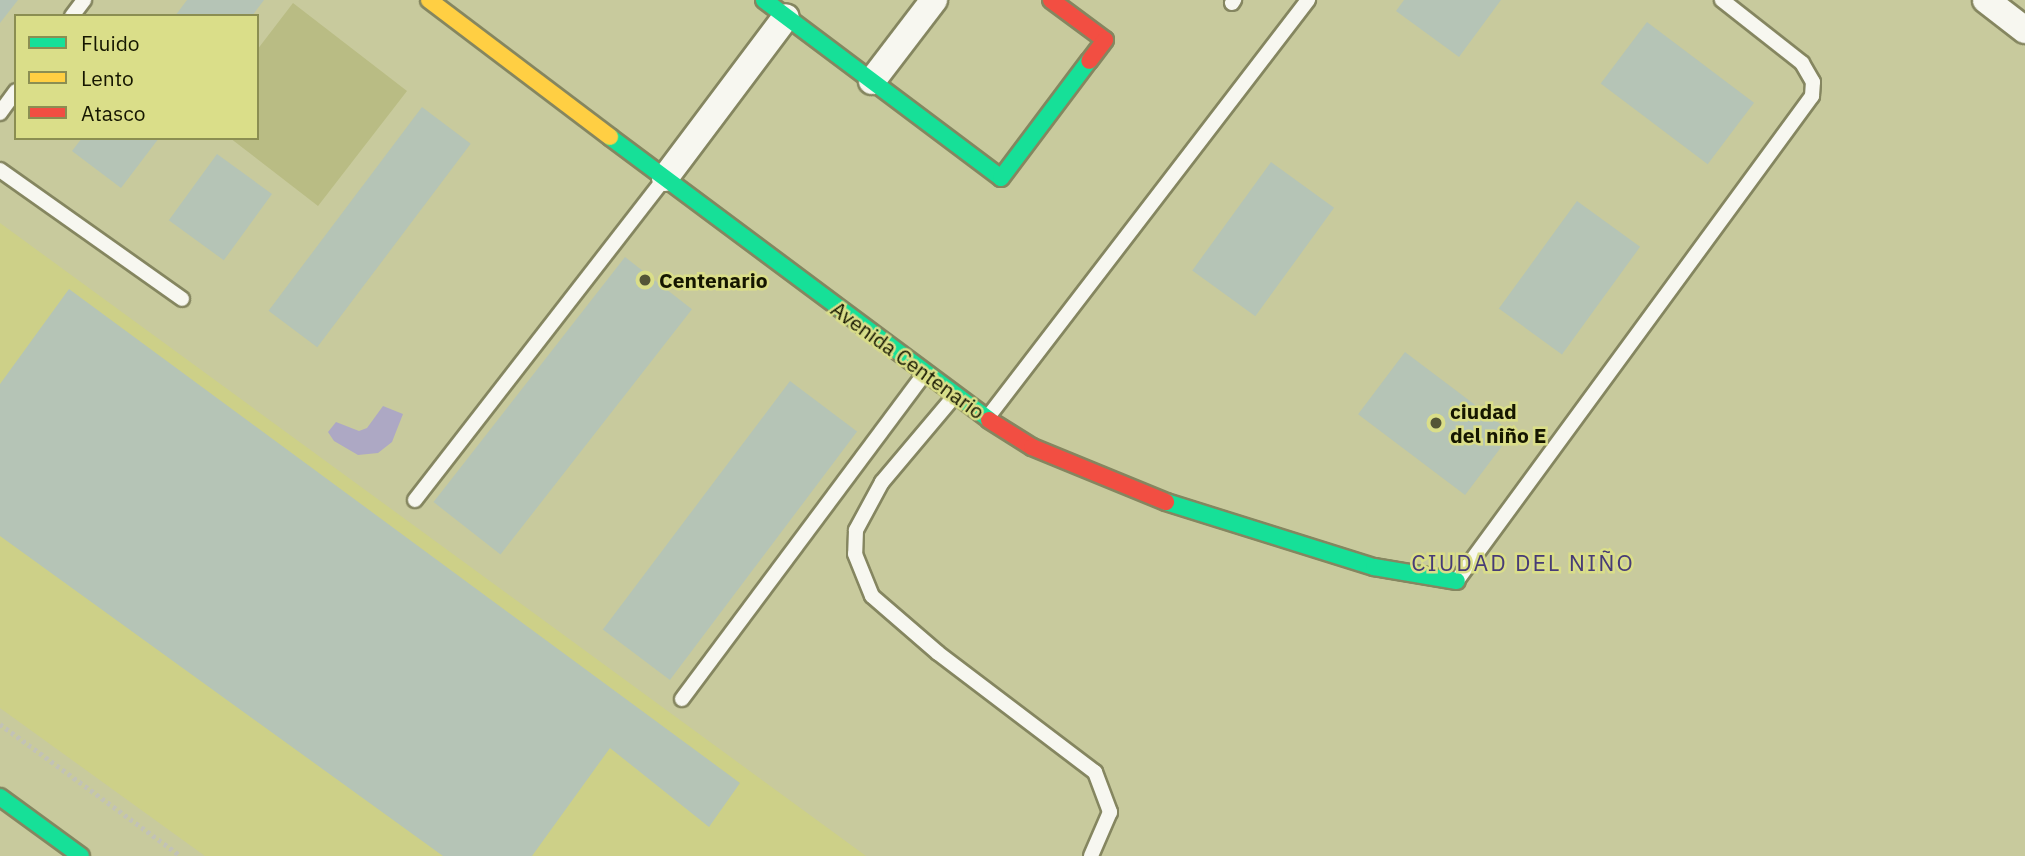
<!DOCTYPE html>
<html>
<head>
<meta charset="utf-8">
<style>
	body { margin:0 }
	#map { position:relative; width:2025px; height:856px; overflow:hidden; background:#c8ca9d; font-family:"IBM Plex Sans",sans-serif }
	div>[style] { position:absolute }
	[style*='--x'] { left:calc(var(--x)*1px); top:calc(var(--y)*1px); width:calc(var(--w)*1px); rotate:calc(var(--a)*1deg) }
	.built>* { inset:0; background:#cdd088 }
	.green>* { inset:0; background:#b9bc84 }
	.water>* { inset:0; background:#ada8c4 }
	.building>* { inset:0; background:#b5c4b6; transform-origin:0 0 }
	.path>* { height:4.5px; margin-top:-2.25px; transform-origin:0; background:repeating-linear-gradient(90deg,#c2c2b6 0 3.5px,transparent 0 7px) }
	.roads { filter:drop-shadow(2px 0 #858660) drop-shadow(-2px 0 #858660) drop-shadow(0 2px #858660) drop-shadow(0 -2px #858660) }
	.lane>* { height:14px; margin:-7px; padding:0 7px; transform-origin:7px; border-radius:7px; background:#f7f7f0 }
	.street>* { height:26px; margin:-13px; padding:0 13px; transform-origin:13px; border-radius:13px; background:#f7f7f0 }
	.fast>* { height:16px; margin:-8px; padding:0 8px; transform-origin:8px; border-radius:8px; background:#16e098 }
	.slow>* { height:16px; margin:-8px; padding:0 8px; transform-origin:8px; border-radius:8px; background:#ffcf43 }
	.jam>* { height:16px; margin:-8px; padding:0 8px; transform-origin:8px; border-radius:8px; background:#f24e42 }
	.dots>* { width:19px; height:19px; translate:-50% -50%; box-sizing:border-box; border:4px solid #dade89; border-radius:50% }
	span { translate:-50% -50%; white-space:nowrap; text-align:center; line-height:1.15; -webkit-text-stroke:5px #dade89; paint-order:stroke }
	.poi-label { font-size:21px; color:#151600; font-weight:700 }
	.left { translate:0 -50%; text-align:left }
	.street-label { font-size:21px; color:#151600 }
	.neighbourhood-label { font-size:23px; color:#473b77; letter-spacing:2px }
	.legend { position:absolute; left:14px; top:14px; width:245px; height:126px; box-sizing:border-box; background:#dade89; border:2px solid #8b8e52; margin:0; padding:9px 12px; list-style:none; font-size:21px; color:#151600 }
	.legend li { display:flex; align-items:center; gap:14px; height:35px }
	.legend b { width:35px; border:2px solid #8b8e52 }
</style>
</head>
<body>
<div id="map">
	<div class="built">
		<div style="clip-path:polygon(0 223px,866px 856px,205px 856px,0 708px)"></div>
	</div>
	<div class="green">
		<div style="clip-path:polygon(293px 3px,407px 91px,318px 206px,230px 138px,257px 138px,257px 50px)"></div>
	</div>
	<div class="water">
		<div style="clip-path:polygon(383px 406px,403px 414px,392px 442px,378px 453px,358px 455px,334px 441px,328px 432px,336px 422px,359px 431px,367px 428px)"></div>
	</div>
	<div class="building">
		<div style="clip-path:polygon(0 0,18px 0,0 23px)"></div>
		<div style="clip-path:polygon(187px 0,264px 0,252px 16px,175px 16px)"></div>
		<div style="clip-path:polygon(1404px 0,1501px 0,1459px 57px,1396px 11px)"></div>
		<div style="left:1647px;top:22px;width:134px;height:77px;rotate:37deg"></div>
		<div style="left:422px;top:107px;width:61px;height:255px;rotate:37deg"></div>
		<div style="clip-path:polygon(82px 138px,159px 138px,121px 188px,72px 151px)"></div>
		<div style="left:217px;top:154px;width:68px;height:82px;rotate:36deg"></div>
		<div style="left:1271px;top:162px;width:78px;height:134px;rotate:36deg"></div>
		<div style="left:1577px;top:201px;width:78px;height:133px;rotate:36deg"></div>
		<div style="left:625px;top:257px;width:85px;height:311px;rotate:38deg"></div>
		<div style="clip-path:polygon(69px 289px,740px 783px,709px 827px,610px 748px,532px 856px,443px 856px,0 536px,0 384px)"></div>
		<div style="left:1405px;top:352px;width:134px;height:78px;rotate:37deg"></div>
		<div style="left:790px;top:381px;width:84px;height:311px;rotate:37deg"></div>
	</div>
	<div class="path">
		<div style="--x:0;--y:724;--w:224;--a:36.1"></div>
	</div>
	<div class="roads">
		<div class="lane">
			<div style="--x:1232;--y:3;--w:4;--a:-56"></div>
			<div style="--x:72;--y:16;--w:20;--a:-53"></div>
			<div style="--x:0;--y:113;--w:27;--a:-54"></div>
			<div style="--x:0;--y:170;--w:223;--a:35.3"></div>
			<div style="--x:952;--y:399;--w:109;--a:130.1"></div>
			<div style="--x:882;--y:482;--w:55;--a:118.4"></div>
			<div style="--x:856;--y:530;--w:24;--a:92"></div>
			<div style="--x:855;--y:554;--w:45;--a:68"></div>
			<div style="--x:872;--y:596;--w:87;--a:40.8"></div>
			<div style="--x:938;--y:653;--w:197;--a:37.2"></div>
			<div style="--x:1095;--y:772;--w:43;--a:69.4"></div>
			<div style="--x:1110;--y:812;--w:48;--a:113.4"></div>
			<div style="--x:988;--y:417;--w:526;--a:-52.5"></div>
			<div style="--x:415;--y:500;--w:406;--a:-52.2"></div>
			<div style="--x:1458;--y:579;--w:599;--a:-53.76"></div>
			<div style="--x:1812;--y:96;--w:14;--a:-86"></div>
			<div style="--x:1813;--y:82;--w:22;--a:-120"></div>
			<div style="--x:1802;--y:63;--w:102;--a:-141.8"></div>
			<div style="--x:682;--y:699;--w:403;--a:-53.3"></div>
		</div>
		<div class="street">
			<div style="--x:1986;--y:0;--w:49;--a:37.6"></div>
			<div style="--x:872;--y:81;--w:102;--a:-52.6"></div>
			<div style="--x:665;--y:178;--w:201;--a:-53.1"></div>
		</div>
		<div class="fast">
			<div style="--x:764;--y:0;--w:296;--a:36.9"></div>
			<div style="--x:1001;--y:178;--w:146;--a:-53.1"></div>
			<div style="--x:610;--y:137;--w:473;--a:36.7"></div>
			<div style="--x:1166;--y:502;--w:218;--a:17.4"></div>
			<div style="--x:1374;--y:567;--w:84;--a:9.6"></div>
			<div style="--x:0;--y:797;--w:100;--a:36.1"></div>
		</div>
		<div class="slow">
			<div style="--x:429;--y:0;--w:227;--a:37.1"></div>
		</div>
		<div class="jam">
			<div style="--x:1051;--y:0;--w:67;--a:36.5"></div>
			<div style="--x:1105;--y:40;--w:26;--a:127"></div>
			<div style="--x:989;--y:420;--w:51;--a:32.1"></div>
			<div style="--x:1032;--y:447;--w:145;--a:22.3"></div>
		</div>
	</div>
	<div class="dots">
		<div style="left:645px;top:280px;background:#545537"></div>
		<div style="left:1436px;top:423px;background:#545537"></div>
	</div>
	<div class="poi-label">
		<span class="left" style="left:659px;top:280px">Centenario</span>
		<span class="left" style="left:1450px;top:423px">ciudad<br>del niño E</span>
	</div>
	<div class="street-label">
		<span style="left:908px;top:360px;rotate:36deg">Avenida Centenario</span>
	</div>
	<div class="neighbourhood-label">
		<span style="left:1523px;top:562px">CIUDAD DEL NIÑO</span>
	</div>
	<ul class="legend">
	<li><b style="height:9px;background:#16e098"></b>Fluido</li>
	<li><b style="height:9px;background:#ffcf43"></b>Lento</li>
	<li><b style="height:9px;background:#f24e42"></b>Atasco</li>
	</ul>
</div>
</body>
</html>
